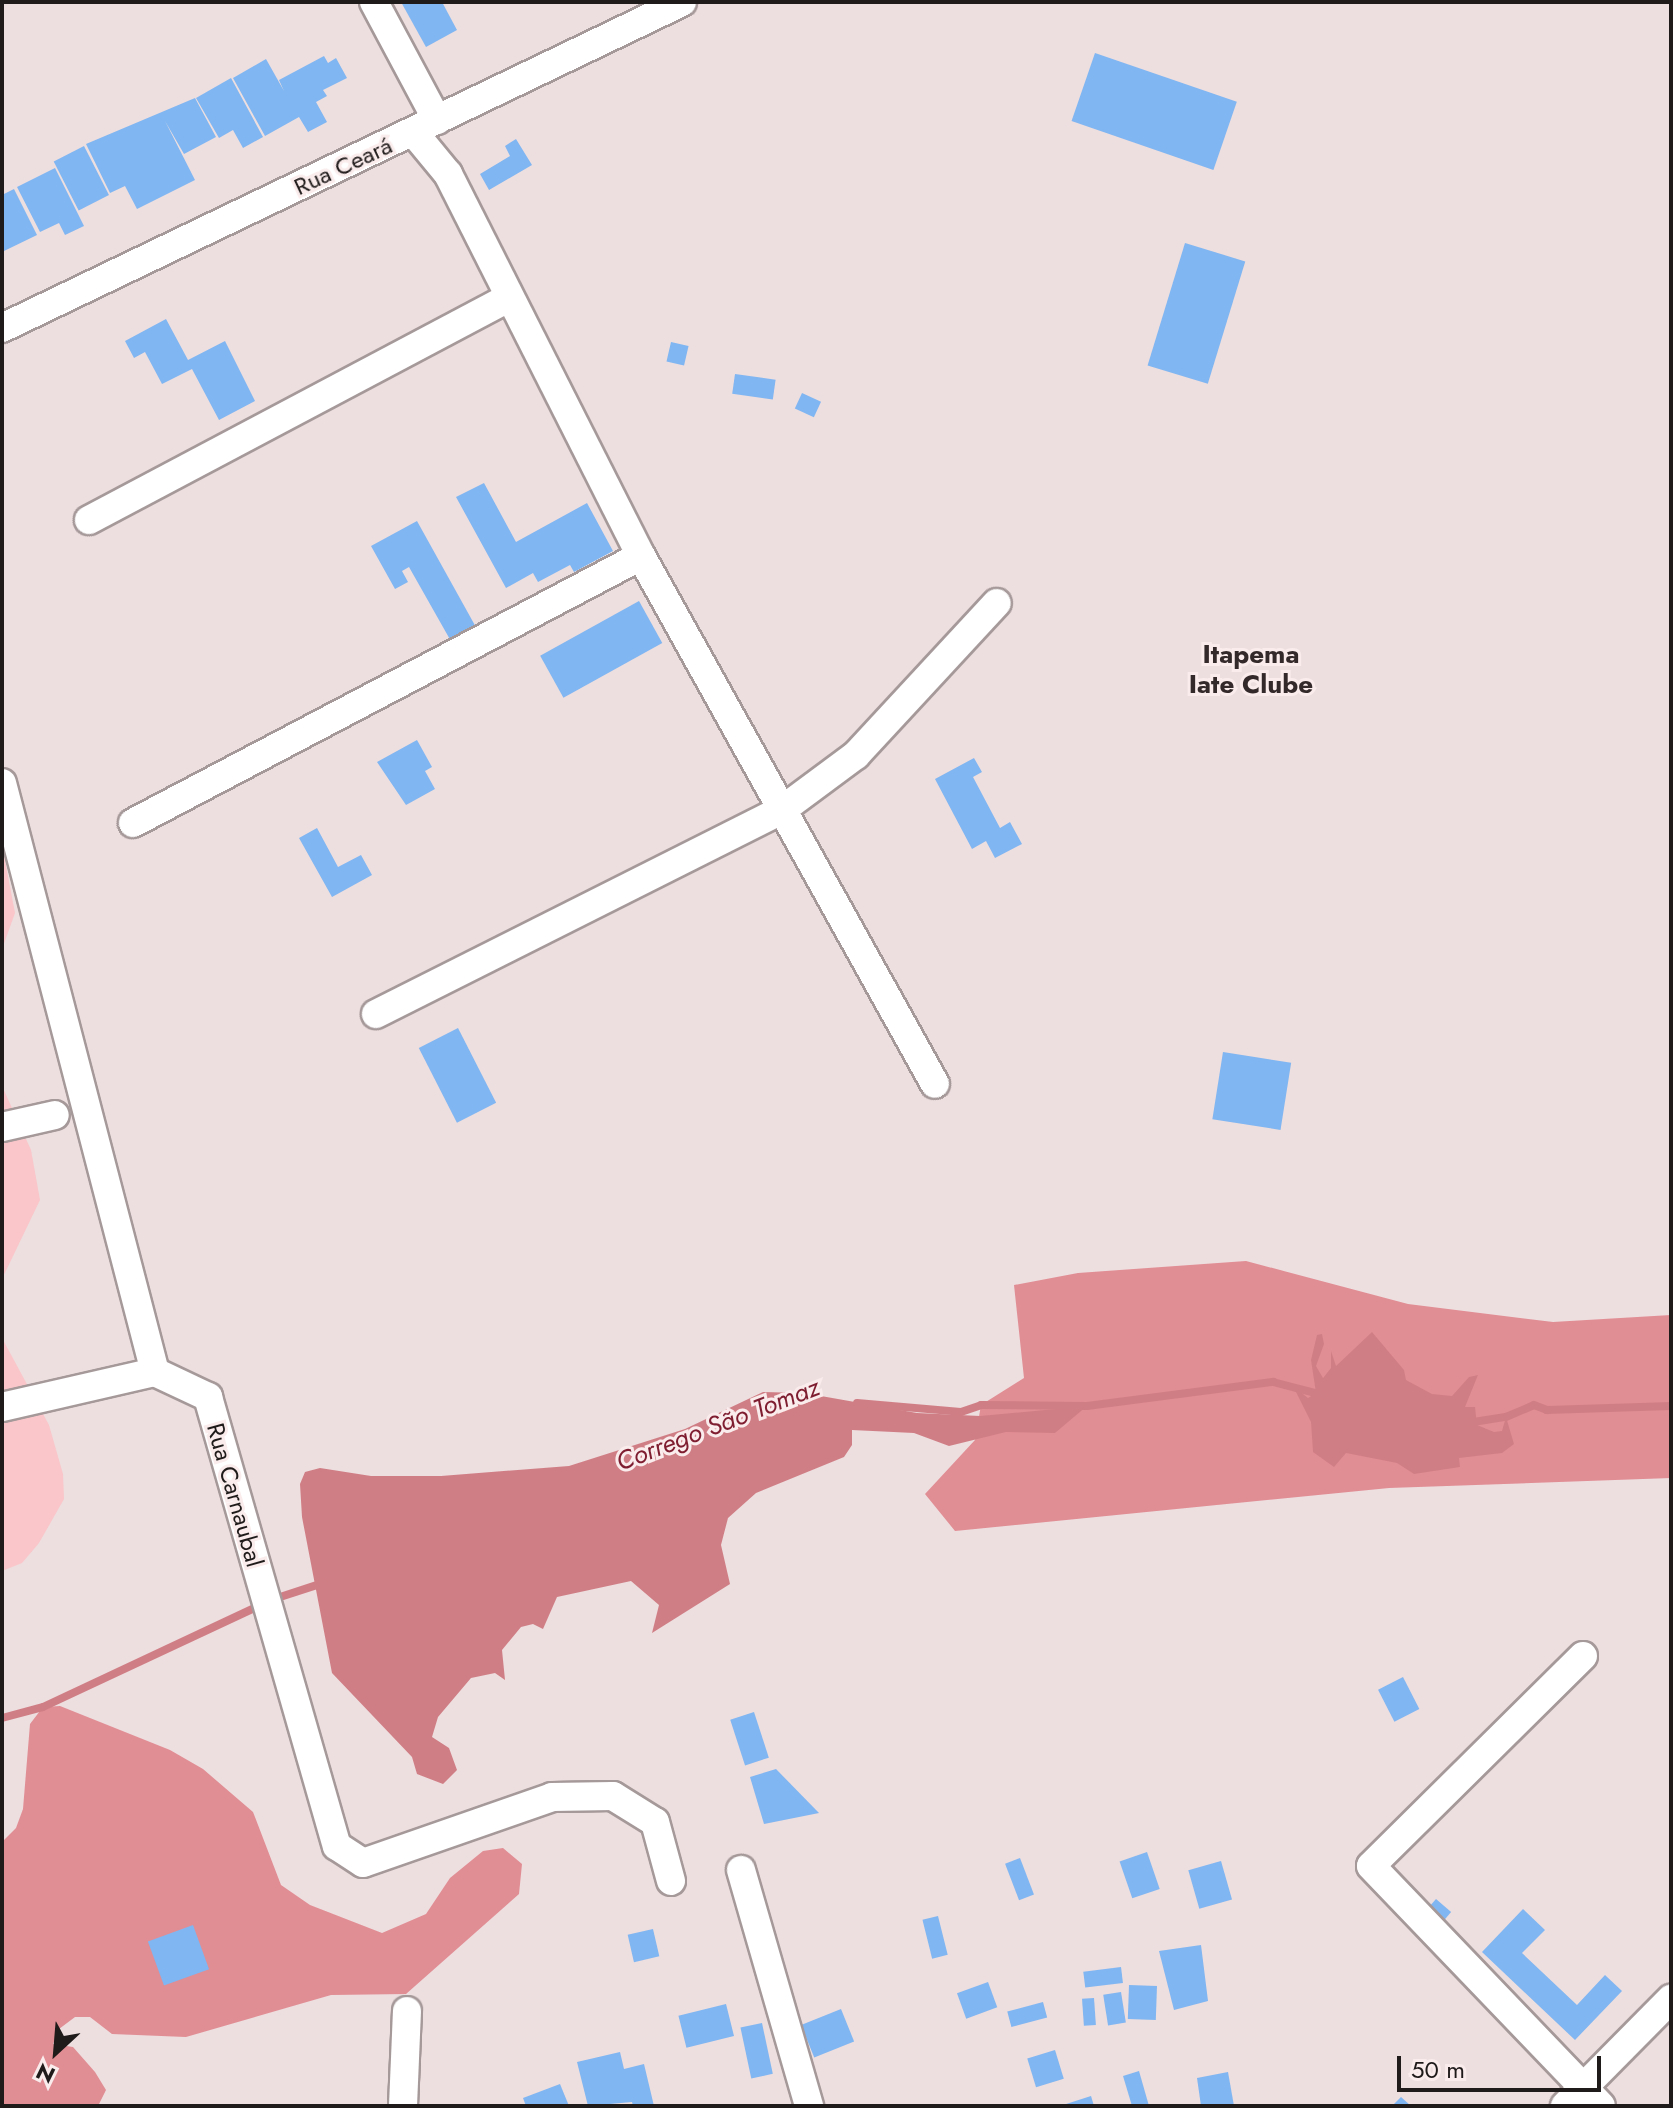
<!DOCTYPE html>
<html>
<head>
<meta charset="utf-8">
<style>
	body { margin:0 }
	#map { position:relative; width:1673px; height:2108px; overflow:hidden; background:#eddedf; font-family:Jost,sans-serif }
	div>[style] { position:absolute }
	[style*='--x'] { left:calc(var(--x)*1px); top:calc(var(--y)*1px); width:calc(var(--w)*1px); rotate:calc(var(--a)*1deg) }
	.green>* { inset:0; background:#fac6c9 }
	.forest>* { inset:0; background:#e18d94 }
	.water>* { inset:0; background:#d07e85 }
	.stream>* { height:8px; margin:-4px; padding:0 4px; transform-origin:4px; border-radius:4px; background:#d07e85 }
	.building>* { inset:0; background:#80b6f1; transform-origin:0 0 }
	.roads { filter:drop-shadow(2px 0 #a6999a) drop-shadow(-2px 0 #a6999a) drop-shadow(0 2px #a6999a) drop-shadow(0 -2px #a6999a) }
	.street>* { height:28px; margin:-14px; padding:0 14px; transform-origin:14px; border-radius:14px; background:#fff }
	span { translate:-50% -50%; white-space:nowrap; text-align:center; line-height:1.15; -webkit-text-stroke:6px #faecec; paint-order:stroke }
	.street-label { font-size:24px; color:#201b1b }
	.neighbourhood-label { font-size:26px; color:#34292a; font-weight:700 }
	.water-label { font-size:26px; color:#7f1d30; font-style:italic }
	.frame { position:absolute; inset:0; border:4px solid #201b1b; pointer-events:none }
	.north { position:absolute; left:16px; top:2012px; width:80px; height:80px; -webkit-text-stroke:6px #faecec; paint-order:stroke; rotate:206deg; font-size:22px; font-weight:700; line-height:32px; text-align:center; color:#201b1b }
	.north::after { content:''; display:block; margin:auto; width:28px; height:36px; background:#201b1b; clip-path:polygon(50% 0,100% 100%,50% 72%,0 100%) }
	.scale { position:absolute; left:1397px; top:2056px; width:204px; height:36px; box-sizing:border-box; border:4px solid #201b1b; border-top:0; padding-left:10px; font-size:24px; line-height:28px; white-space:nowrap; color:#201b1b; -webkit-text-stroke:6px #faecec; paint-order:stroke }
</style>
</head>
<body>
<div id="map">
	<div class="green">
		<div style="clip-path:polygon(2px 845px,15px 913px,2px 949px)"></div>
		<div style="clip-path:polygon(2px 1086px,31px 1150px,40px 1200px,2px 1279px)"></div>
		<div style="clip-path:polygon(2px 1338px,49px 1425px,63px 1474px,64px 1499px,39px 1543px,22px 1563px,2px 1571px)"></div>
	</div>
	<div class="forest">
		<div style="clip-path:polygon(1246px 1261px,1408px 1304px,1553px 1322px,1671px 1315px,1671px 1478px,1389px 1488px,955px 1531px,925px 1494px,975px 1440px,981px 1405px,1024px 1378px,1014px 1285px,1078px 1273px)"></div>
		<div style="clip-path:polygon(60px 1706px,170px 1750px,203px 1769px,253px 1812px,281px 1885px,310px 1905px,382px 1933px,426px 1914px,450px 1878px,483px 1851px,503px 1848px,522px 1864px,519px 1894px,406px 1994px,331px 1995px,186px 2037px,112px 2034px,90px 2017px,75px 2017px,59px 2029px,53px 2044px,73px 2047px,95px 2072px,106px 2090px,99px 2104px,2px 2106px,2px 1842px,16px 1828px,23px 1809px,30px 1724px,43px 1707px)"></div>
	</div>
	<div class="water">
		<div style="clip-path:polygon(1372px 1332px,1404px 1370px,1406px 1380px,1432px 1394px,1452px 1396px,1469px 1377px,1478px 1375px,1465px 1407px,1475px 1407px,1477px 1425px,1494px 1432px,1502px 1431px,1506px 1417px,1514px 1444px,1502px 1453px,1459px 1458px,1460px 1467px,1414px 1474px,1397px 1463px,1346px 1453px,1334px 1467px,1313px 1452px,1311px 1422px,1293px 1386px,1308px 1398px,1316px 1393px,1311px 1360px,1317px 1335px,1322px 1334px,1324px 1344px,1316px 1366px,1323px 1378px,1331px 1368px,1331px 1351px,1336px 1366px)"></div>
		<div style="clip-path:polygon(763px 1392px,804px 1393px,917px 1413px,980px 1416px,1087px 1406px,1055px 1433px,1006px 1432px,949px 1446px,914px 1433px,852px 1430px,852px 1445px,844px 1457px,756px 1493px,728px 1518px,721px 1545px,730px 1584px,652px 1633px,659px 1605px,631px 1581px,557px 1597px,543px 1629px,533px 1624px,521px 1627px,502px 1650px,505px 1680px,495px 1673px,471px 1678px,438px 1717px,432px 1737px,449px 1748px,457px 1770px,443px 1784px,417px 1774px,412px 1757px,332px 1673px,302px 1517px,300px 1484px,305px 1472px,320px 1468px,371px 1476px,441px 1476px,569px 1466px,685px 1429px)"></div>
	</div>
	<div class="stream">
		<div style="--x:857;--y:1403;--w:104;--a:4.9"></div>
		<div style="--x:961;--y:1412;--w:21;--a:-19"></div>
		<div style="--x:981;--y:1405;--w:106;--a:0.5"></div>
		<div style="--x:1087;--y:1406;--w:188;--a:-7.4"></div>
		<div style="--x:1273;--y:1382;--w:52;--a:14.6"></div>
		<div style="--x:1467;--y:1423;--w:39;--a:-9"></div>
		<div style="--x:1506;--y:1417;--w:30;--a:-23"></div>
		<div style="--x:1534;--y:1405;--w:14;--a:21"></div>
		<div style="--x:1547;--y:1410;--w:124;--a:-1.8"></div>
		<div style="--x:2;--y:1718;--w:42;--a:-15"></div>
		<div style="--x:43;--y:1707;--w:255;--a:-25.1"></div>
		<div style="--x:274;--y:1599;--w:52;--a:-18.1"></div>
	</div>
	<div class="building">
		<div style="clip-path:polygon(401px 2px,442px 2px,457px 30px,426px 47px)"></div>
		<div style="left:1095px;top:53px;width:150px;height:72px;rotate:19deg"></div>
		<div style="clip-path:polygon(324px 56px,328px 63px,336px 58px,347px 78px,323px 90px,327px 96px,316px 102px,327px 122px,308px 132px,299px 117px,265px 136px,233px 78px,266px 59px,284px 91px,279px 80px)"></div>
		<div style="clip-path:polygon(231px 78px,263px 137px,243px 148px,233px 130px,219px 138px,196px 98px)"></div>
		<div style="clip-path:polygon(195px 98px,216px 137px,184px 154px,165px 121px,195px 180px,137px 209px,125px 186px,110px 193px,86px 144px)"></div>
		<div style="clip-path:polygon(516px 139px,532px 165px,489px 190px,480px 174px,510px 156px,505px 146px)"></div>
		<div style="left:84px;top:146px;width:55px;height:34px;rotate:63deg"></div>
		<div style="clip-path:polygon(55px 168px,84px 226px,65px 235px,59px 223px,40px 232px,17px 187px)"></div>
		<div style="clip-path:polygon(14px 189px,37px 235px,4px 251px,2px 195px)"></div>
		<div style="left:1185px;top:243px;width:63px;height:128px;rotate:17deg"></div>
		<div style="clip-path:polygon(166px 319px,188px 360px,225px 341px,255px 401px,219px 420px,192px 369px,162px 384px,145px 352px,134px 358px,125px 341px)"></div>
		<div style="left:671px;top:342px;width:18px;height:20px;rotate:13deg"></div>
		<div style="left:735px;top:374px;width:41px;height:20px;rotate:8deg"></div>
		<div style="left:802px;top:393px;width:21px;height:17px;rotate:25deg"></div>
		<div style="clip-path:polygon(484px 483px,516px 542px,587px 503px,613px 551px,574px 572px,570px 565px,538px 582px,533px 573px,506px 588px,456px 497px)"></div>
		<div style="clip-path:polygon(417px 521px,477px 629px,452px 643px,409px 567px,402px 571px,408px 582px,395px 589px,371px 546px)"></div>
		<div style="left:639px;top:601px;width:48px;height:113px;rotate:61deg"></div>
		<div style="clip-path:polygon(417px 740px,432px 767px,425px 771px,435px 789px,406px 805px,377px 762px)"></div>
		<div style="clip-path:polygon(974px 758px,982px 772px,973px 777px,1000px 828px,1010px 822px,1022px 844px,995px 858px,986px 841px,972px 849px,935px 779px)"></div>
		<div style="clip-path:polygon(317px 828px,338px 867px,361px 855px,372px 875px,332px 897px,299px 838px)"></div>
		<div style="left:458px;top:1028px;width:84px;height:44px;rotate:63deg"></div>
		<div style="left:1223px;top:1052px;width:69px;height:68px;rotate:9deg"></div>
		<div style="left:1403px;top:1677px;width:36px;height:28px;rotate:63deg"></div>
		<div style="left:754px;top:1712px;width:48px;height:25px;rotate:72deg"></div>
		<div style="clip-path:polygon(776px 1769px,819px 1813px,764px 1824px,750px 1777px)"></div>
		<div style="left:1147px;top:1852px;width:39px;height:29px;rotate:71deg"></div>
		<div style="left:1020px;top:1858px;width:39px;height:16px;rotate:69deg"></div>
		<div style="left:1221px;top:1861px;width:40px;height:34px;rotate:74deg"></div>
		<div style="left:1436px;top:1899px;width:20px;height:13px;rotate:41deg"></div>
		<div style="clip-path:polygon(1523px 1909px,1545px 1930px,1522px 1953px,1577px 2005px,1605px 1975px,1622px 1991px,1575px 2040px,1482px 1952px)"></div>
		<div style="left:938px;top:1916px;width:40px;height:16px;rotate:76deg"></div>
		<div style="left:193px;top:1925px;width:47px;height:48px;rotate:70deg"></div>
		<div style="left:653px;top:1929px;width:28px;height:26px;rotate:77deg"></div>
		<div style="clip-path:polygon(1201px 1945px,1208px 2001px,1174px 2010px,1159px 1951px)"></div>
		<div style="left:1121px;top:1967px;width:16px;height:38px;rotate:83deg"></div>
		<div style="left:988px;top:1982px;width:27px;height:33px;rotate:70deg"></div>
		<div style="left:1129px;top:1985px;width:28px;height:34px;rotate:2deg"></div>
		<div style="left:1121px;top:1992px;width:31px;height:18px;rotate:81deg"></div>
		<div style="left:1094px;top:1998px;width:27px;height:12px;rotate:86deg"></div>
		<div style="left:1043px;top:2002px;width:16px;height:37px;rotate:75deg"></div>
		<div style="left:726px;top:2004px;width:33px;height:49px;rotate:76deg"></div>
		<div style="left:841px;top:2009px;width:35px;height:43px;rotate:68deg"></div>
		<div style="left:762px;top:2023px;width:52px;height:22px;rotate:78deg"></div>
		<div style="left:1055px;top:2050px;width:30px;height:29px;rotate:73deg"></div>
		<div style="clip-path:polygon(620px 2052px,624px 2069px,644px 2064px,654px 2106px,633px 2106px,632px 2102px,588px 2106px,577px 2062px)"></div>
		<div style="clip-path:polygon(1139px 2071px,1149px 2106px,1132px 2106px,1123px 2076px)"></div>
		<div style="clip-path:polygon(1228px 2072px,1234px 2106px,1201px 2106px,1197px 2078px)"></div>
		<div style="clip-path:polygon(560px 2084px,569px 2106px,526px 2106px,523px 2098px)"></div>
		<div style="clip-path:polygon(1091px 2096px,1094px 2106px,1063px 2106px,1063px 2105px)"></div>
		<div style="clip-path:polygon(1401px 2097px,1411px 2106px,1392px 2106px)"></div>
	</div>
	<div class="roads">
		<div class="street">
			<div style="--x:374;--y:2;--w:134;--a:61.9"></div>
			<div style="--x:415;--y:134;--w:52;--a:50.5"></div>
			<div style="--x:448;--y:174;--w:428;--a:63.2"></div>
			<div style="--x:641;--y:556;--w:604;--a:60.89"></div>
			<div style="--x:2;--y:328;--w:754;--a:-25.61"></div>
			<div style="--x:89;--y:520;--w:473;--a:-27.9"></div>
			<div style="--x:2;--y:783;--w:609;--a:75.44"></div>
			<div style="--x:155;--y:1372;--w:59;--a:25.3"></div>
			<div style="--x:208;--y:1397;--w:467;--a:74"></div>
			<div style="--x:337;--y:1846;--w:31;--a:33"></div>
			<div style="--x:363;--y:1863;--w:200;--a:-19.2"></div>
			<div style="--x:552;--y:1797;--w:61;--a:-0.9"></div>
			<div style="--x:613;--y:1796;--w:49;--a:31.8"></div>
			<div style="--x:655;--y:1822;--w:61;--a:74.8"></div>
			<div style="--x:133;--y:823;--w:574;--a:-27.73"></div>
			<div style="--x:376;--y:1014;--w:454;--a:-26.7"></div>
			<div style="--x:782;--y:810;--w:92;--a:-36.6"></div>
			<div style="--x:856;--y:755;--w:207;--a:-47.2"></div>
			<div style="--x:2;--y:1127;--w:54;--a:-12.8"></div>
			<div style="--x:2;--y:1407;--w:157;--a:-12.9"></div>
			<div style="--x:1583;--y:1656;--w:298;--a:135.3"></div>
			<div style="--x:1371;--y:1866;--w:332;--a:46.2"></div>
			<div style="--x:741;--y:1870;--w:246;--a:73.9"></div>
			<div style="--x:403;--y:2106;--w:95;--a:-87.6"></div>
			<div style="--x:1565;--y:2106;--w:151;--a:-45.3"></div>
		</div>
	</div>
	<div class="street-label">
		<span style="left:343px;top:166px;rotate:-25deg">Rua Ceará</span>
		<span style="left:235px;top:1495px;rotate:74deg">Rua Carnaubal</span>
	</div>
	<div class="neighbourhood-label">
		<span style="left:1251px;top:670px">Itapema<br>Iate Clube</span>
	</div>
	<div class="water-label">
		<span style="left:718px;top:1425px;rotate:-21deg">Corrego São Tomaz</span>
	</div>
	<div class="frame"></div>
	<div class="north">N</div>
	<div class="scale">50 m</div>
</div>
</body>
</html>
